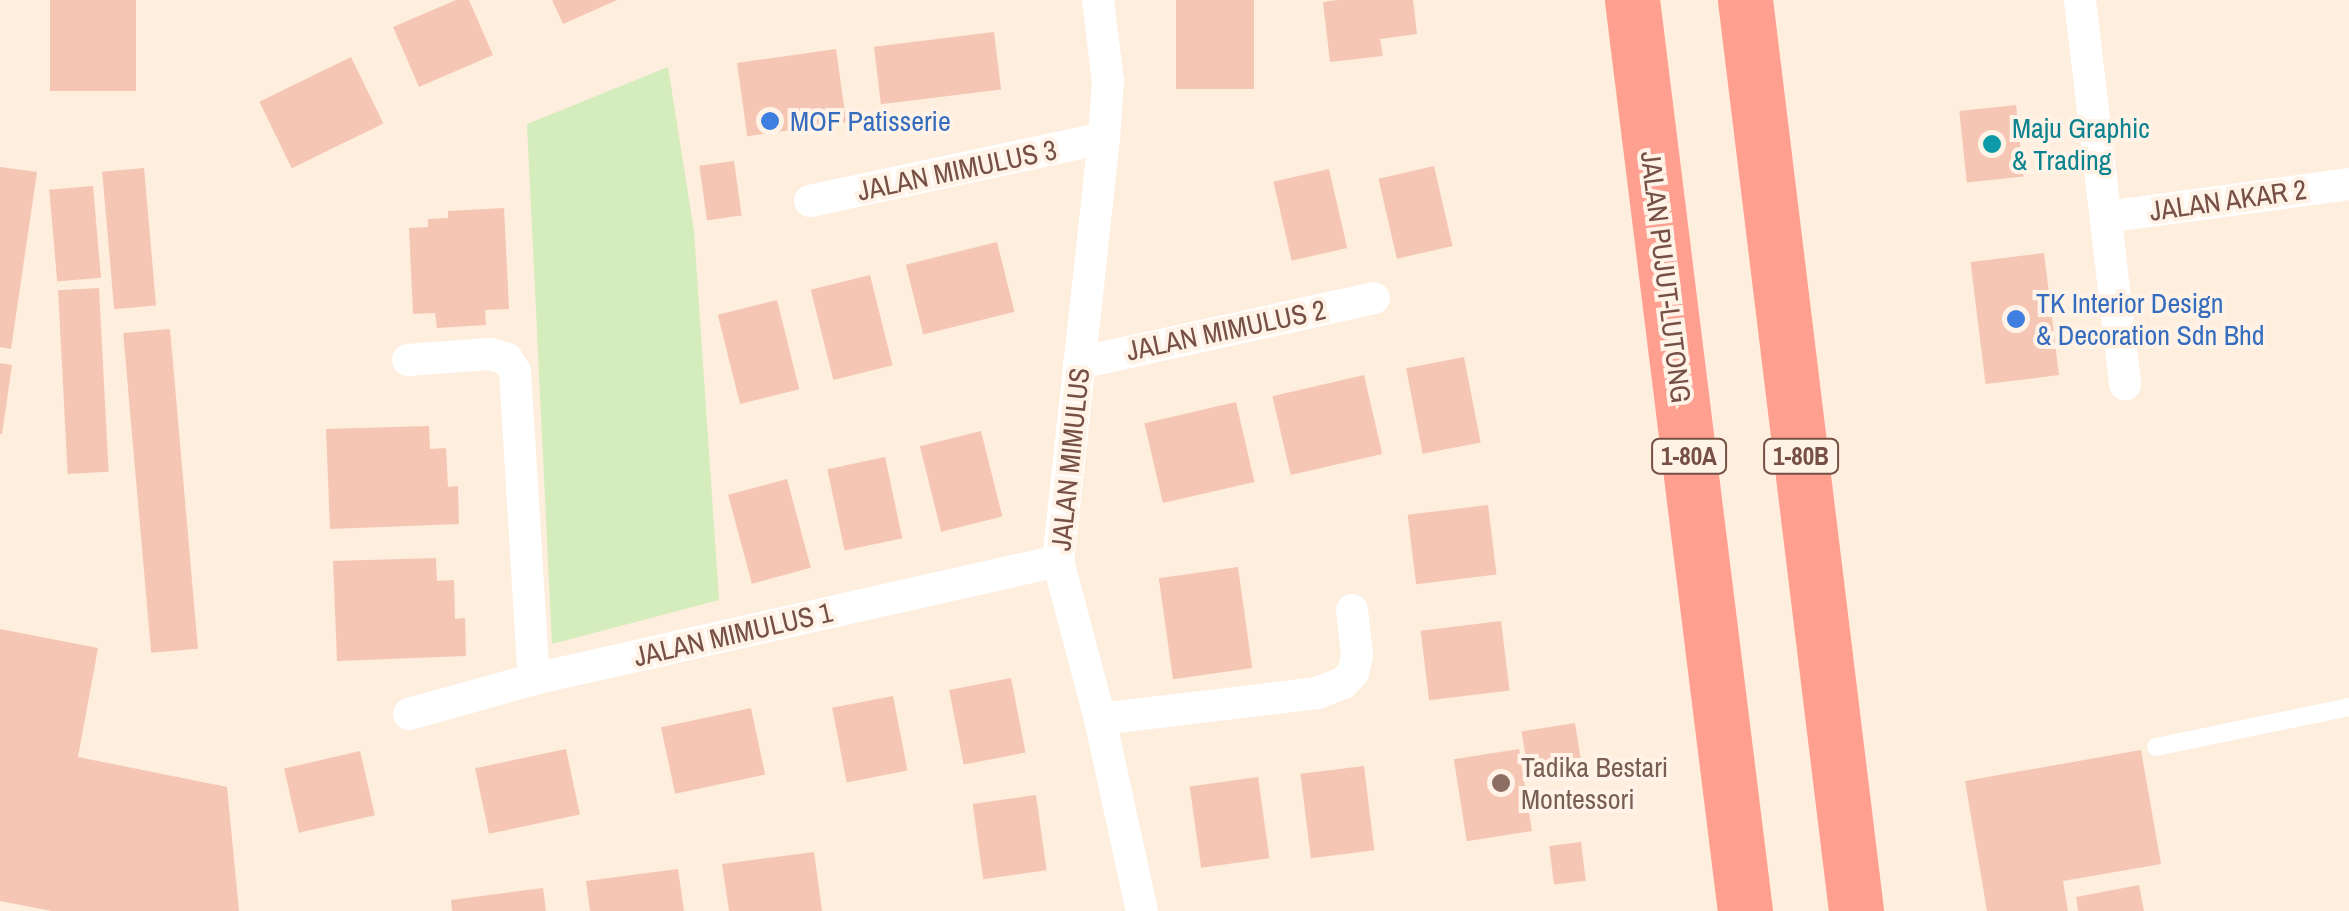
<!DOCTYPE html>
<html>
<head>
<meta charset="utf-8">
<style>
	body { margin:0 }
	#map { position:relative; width:2349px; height:911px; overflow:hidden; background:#feeede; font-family:"Archivo Narrow",sans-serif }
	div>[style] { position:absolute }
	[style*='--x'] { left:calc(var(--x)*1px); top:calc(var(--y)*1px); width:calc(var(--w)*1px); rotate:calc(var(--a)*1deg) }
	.green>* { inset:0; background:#d5ecbc }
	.building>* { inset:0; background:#f6c6b4; transform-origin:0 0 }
	.lane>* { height:18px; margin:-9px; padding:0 9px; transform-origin:9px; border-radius:9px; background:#fff }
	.street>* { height:32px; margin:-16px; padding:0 16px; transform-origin:16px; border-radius:16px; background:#fff }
	.highway>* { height:55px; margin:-27.5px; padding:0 27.5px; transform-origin:27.5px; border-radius:27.5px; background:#fe9f90 }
	.dots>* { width:28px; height:28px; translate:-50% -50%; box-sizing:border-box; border:5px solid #fff2e6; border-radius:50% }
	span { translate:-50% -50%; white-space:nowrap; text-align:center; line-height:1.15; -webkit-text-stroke:8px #fff2e6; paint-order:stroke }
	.shield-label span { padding:2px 8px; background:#fff2e6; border:2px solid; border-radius:8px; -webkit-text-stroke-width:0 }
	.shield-label { font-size:25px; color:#765045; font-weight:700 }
	.shop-label { font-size:28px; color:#366cbe }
	.left { translate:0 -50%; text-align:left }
	.culture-label { font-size:28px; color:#0d838f }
	.street-label { font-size:28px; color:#765045 }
	.education-label { font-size:28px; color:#785e54 }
</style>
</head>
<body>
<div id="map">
	<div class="green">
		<div style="clip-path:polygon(668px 67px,694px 231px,719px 600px,552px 644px,527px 124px)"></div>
	</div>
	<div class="building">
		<div style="left:50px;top:0;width:86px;height:91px"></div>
		<div style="clip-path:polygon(456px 0,469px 0,493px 55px,419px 87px,393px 27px)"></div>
		<div style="clip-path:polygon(552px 0,617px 0,563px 24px)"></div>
		<div style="left:1176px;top:0;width:78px;height:89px"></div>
		<div style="clip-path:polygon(1338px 0,1413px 0,1417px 34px,1380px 39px,1383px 56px,1330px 62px,1323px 2px)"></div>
		<div style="left:994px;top:32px;width:58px;height:121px;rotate:83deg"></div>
		<div style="left:836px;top:49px;width:74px;height:100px;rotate:82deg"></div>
		<div style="left:351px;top:57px;width:74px;height:102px;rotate:64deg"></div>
		<div style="left:2016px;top:105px;width:72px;height:57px;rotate:84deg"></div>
		<div style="left:734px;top:161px;width:55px;height:35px;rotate:82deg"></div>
		<div style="left:1434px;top:166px;width:82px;height:57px;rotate:77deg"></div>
		<div style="clip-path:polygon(0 167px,37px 172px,11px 349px,0 347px)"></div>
		<div style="left:144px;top:168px;width:138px;height:42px;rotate:85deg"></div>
		<div style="left:1329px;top:169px;width:81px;height:57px;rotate:77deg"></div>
		<div style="left:93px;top:186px;width:92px;height:44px;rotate:85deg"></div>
		<div style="clip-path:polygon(504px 208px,509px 309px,485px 310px,486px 325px,437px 328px,435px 313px,413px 314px,409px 228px,428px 227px,428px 219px,448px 218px,448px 211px)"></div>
		<div style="left:997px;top:242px;width:72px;height:94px;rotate:76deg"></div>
		<div style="left:2044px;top:253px;width:123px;height:74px;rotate:83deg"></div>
		<div style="left:870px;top:275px;width:93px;height:61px;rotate:76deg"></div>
		<div style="left:99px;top:288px;width:184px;height:41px;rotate:87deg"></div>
		<div style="left:777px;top:300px;width:92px;height:61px;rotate:76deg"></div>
		<div style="left:170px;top:329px;width:321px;height:47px;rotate:85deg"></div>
		<div style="left:1464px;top:357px;width:87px;height:59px;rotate:79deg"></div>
		<div style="clip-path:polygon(0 363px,12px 365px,2px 434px,0 434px)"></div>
		<div style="left:1364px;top:375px;width:81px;height:94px;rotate:77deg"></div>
		<div style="left:1236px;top:402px;width:82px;height:94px;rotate:77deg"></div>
		<div style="clip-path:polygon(429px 426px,430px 449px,446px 448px,448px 487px,458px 486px,459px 524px,330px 529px,326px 429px)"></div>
		<div style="left:981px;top:431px;width:88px;height:63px;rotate:76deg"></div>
		<div style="left:885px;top:457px;width:83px;height:59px;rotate:78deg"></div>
		<div style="left:787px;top:479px;width:92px;height:61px;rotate:75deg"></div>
		<div style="left:1488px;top:505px;width:70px;height:81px;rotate:83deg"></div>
		<div style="clip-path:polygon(436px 558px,437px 581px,454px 580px,455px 619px,465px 618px,466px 656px,337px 661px,333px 561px)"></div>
		<div style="left:1238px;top:567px;width:102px;height:80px;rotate:82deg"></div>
		<div style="left:1501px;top:621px;width:70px;height:81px;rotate:83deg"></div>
		<div style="clip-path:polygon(0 629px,98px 648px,78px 757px,227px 787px,239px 911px,52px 911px,0 901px)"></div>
		<div style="left:1011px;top:678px;width:76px;height:63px;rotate:79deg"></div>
		<div style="left:893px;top:696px;width:76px;height:62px;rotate:79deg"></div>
		<div style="left:751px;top:708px;width:68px;height:92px;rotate:78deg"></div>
		<div style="left:1575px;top:723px;width:40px;height:54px;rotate:81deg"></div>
		<div style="left:566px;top:749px;width:67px;height:93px;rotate:78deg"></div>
		<div style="left:1519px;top:749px;width:83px;height:66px;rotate:81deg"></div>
		<div style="clip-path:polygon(2141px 750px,2161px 864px,2063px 881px,2068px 911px,1987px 911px,1965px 781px)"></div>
		<div style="left:360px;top:751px;width:66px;height:78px;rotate:77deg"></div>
		<div style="left:1364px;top:766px;width:85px;height:64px;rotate:83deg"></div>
		<div style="left:1258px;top:777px;width:82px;height:69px;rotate:82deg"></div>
		<div style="left:1036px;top:795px;width:76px;height:64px;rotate:82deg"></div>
		<div style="left:1581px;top:842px;width:39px;height:32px;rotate:83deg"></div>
		<div style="clip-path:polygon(814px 852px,822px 911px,729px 911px,722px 864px)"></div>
		<div style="clip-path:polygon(678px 869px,684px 911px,590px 911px,586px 881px)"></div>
		<div style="clip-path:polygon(2139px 885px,2144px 911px,2078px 911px,2076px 897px)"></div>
		<div style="clip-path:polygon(543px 888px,546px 911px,452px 911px,451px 900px)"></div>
	</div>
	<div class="lane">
		<div style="--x:2156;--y:747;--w:197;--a:-11.7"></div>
	</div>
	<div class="street">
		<div style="--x:1098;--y:0;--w:82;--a:83"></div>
		<div style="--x:1108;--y:81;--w:57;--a:94"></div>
		<div style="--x:1104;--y:138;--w:425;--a:96.2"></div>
		<div style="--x:1058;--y:561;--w:163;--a:75.1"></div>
		<div style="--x:1100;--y:719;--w:197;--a:77.7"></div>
		<div style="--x:2080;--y:0;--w:387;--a:83.3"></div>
		<div style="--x:810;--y:201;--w:301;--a:-12.1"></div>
		<div style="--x:2106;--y:217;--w:245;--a:-7.7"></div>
		<div style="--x:408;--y:360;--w:82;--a:-4.2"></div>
		<div style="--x:490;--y:354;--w:18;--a:16"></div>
		<div style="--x:507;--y:359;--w:15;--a:58"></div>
		<div style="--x:515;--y:372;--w:308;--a:86.5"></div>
		<div style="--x:1079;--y:363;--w:302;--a:-12.4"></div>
		<div style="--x:409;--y:714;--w:130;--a:-15.6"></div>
		<div style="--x:534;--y:679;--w:537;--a:-12.69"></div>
		<div style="--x:1100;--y:719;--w:219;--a:-6.8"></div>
		<div style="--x:1317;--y:693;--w:28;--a:-21"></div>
		<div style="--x:1343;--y:683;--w:14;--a:-45"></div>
		<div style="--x:1353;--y:673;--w:18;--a:-77"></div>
		<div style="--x:1357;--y:655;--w:45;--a:-96.3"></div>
	</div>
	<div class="highway">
		<div style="--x:1632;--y:0;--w:918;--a:82.93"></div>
		<div style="--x:1745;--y:0;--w:918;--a:83.05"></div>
	</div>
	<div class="dots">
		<div style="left:770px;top:121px;background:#3f7fe0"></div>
		<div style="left:1992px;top:144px;background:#0f9aa8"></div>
		<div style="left:2016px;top:319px;background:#3f7fe0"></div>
		<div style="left:1501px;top:783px;background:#8d6e63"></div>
	</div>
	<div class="shield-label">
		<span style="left:1689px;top:456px">1-80A</span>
		<span style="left:1801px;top:456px">1-80B</span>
	</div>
	<div class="shop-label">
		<span class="left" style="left:790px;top:121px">MOF Patisserie</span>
		<span class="left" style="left:2036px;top:319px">TK Interior Design<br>&amp; Decoration Sdn Bhd</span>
	</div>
	<div class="culture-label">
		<span class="left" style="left:2012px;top:144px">Maju Graphic<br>&amp; Trading</span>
	</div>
	<div class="street-label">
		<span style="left:957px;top:170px;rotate:-12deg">JALAN MIMULUS 3</span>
		<span style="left:2228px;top:200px;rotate:-8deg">JALAN AKAR 2</span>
		<span style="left:1666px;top:277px;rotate:83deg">JALAN PUJUT-LUTONG</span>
		<span style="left:1226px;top:330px;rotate:-12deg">JALAN MIMULUS 2</span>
		<span style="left:1070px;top:459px;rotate:-84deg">JALAN MIMULUS</span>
		<span style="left:733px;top:634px;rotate:-13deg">JALAN MIMULUS 1</span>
	</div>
	<div class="education-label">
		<span class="left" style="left:1521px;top:783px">Tadika Bestari<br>Montessori</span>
	</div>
</div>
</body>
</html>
